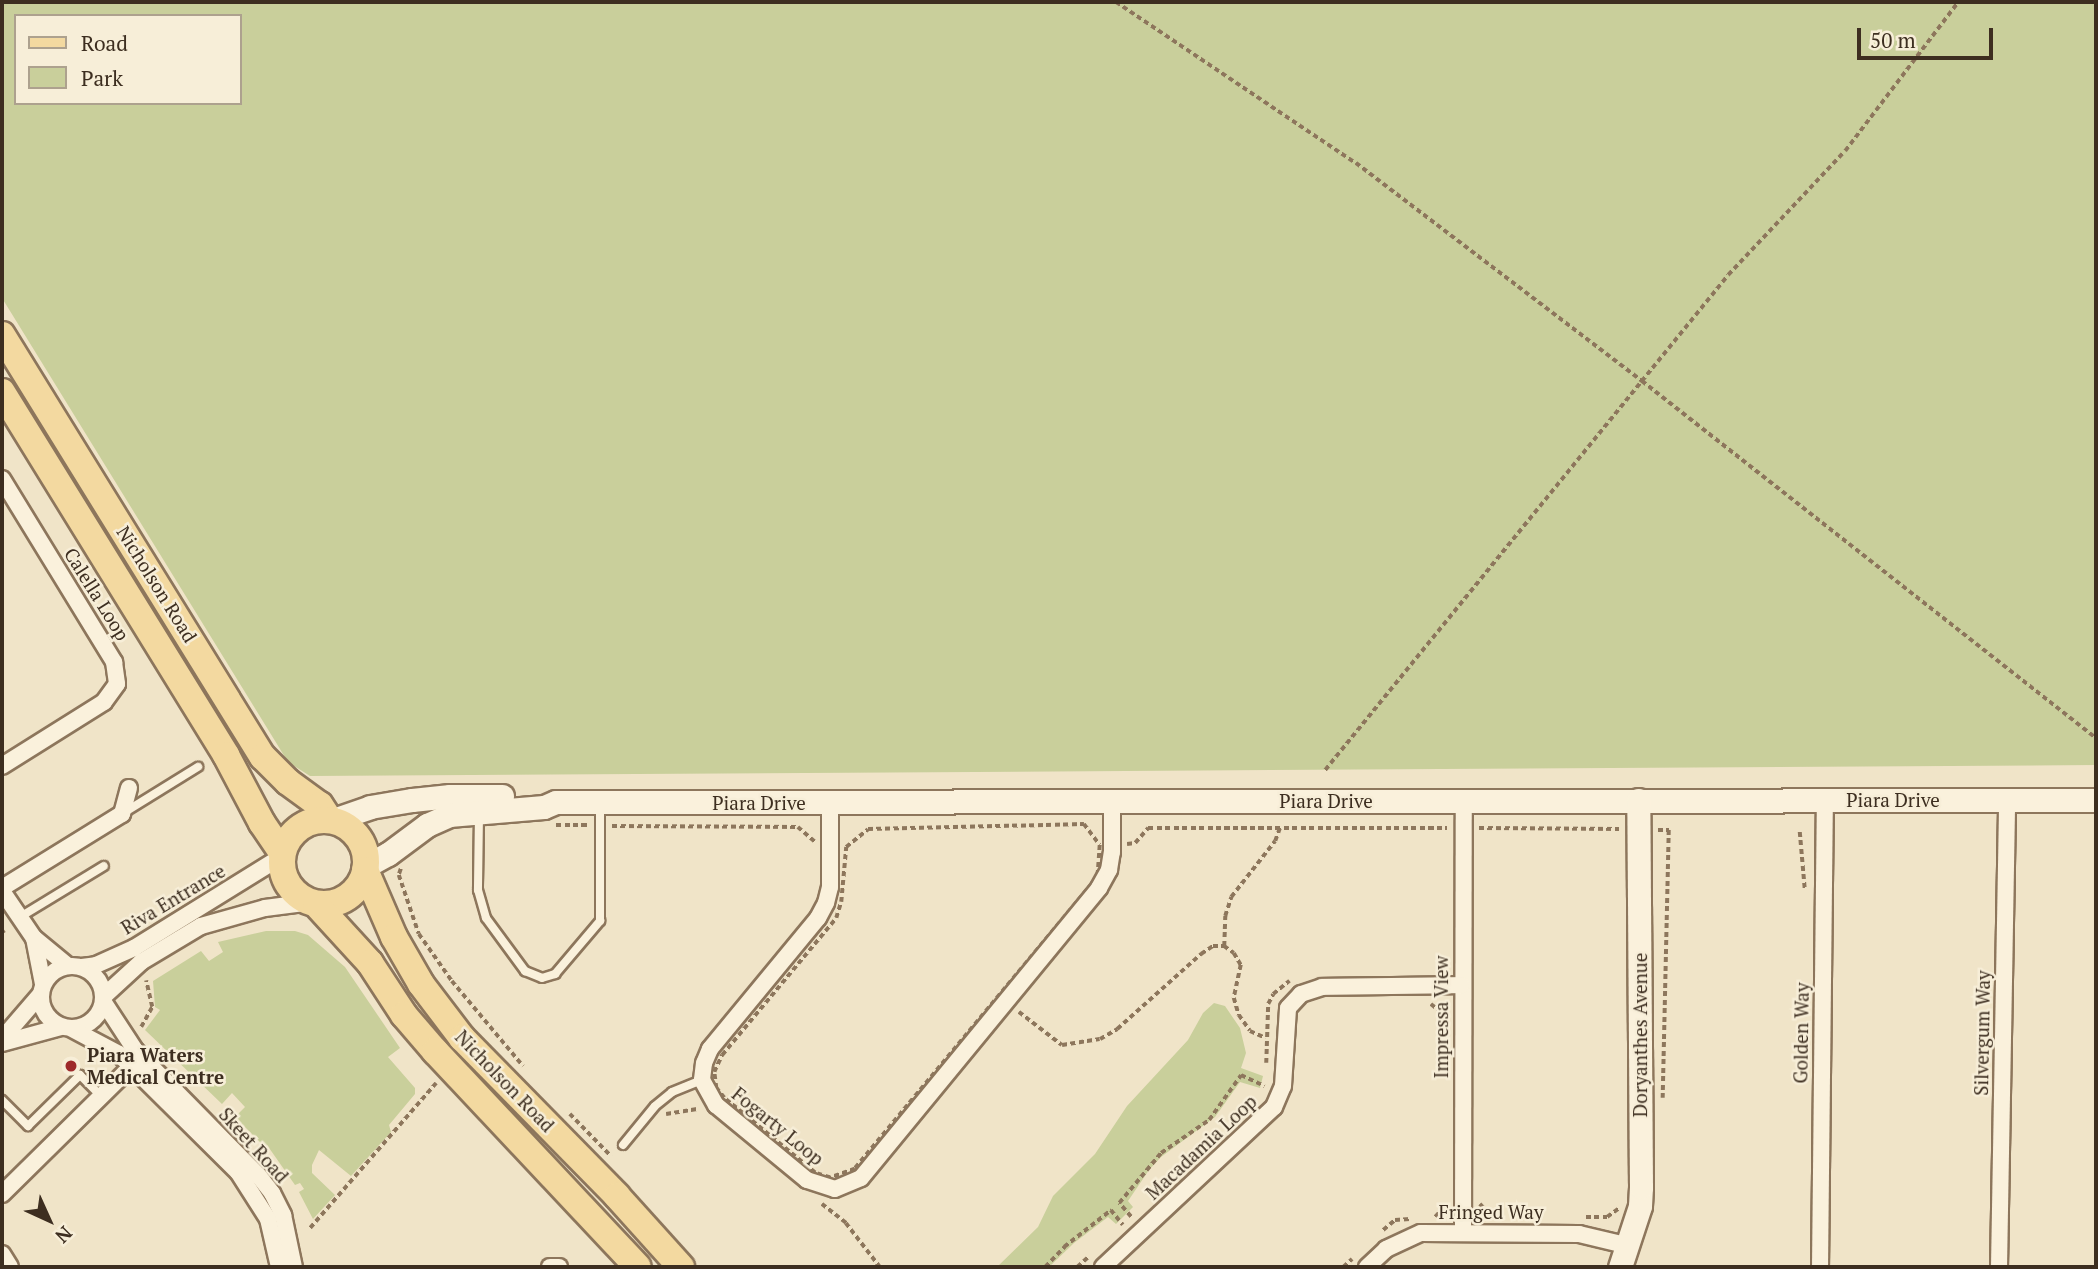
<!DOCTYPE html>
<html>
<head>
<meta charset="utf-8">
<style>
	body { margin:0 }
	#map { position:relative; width:2098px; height:1269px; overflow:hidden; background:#f0e4c8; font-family:"PT Serif",serif }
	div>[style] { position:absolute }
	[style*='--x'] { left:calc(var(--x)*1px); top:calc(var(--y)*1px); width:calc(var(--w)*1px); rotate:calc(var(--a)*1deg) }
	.green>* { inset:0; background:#c9cf9b }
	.path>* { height:3.5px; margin-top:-1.75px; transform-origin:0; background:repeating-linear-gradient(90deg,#8d765c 0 5px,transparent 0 8.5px) }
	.roads { filter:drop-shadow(2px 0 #8d765c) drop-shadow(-2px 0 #8d765c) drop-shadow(0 2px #8d765c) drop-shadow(0 -2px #8d765c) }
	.lane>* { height:8px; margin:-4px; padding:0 4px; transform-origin:4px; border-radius:4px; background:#faf1dc }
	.street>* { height:16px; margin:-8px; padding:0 8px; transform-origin:8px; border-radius:8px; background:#faf1dc }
	.street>.ring { margin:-8px; padding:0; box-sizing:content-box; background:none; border:16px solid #faf1dc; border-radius:50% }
	.secondary>* { height:23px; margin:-11.5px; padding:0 11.5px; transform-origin:11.5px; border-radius:11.5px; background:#faf1dc }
	.primary>* { height:26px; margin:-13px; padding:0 13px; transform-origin:13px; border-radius:13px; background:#f3d9a0 }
	.primary>.ring { margin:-13px; padding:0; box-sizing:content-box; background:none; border:26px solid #f3d9a0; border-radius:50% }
	.dots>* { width:19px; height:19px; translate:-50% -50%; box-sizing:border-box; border:4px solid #f7eed8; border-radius:50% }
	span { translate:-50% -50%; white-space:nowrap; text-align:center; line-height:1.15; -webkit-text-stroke:5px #f7eed8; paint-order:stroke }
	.street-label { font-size:19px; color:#3d2e20 }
	.poi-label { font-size:19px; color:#3d2e20; font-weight:700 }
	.left { translate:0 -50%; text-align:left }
	.frame { position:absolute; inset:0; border:4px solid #3d2e20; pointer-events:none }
	.legend { position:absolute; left:14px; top:14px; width:228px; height:91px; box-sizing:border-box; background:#f7eed8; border:2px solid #ada18e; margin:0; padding:9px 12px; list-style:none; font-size:21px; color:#3d2e20 }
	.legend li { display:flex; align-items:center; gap:14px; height:35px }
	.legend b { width:35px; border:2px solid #ada18e }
	.north { position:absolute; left:14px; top:1185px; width:70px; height:70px; -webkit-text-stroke:5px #f7eed8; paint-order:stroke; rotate:135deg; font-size:19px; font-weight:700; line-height:28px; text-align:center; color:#3d2e20 }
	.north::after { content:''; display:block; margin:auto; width:24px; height:32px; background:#3d2e20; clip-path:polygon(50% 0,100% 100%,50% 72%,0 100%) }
	.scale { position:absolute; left:1857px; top:28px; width:136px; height:32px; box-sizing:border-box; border:4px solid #3d2e20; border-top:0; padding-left:9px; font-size:21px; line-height:24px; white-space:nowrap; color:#3d2e20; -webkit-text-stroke:5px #f7eed8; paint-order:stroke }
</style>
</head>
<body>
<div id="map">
	<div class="green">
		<div style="clip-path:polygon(evenodd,2px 2px,2096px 2px,2096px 765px,310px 776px,288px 762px,2px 298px,2px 2px,16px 16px,240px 16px,240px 103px,16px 103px,16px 16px)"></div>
		<div style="clip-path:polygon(266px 931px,295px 931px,308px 935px,345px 967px,400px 1048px,388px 1057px,415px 1088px,415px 1094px,389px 1125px,391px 1132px,351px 1176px,319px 1150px,312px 1165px,312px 1173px,335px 1195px,313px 1219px,299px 1192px,304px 1189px,300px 1183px,295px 1185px,267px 1145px,265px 1147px,235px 1117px,245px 1107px,232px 1093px,222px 1104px,145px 1030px,160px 1010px,155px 1007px,153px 981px,201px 951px,209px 961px,223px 952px,218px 942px)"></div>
		<div style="clip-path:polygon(1214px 1003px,1225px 1006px,1240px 1028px,1246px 1053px,1241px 1068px,1263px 1076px,1260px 1088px,1240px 1082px,1215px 1117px,1161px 1157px,1149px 1170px,1128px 1201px,1133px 1207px,1116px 1224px,1108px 1217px,1074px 1243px,1049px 1267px,997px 1267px,1038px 1227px,1053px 1196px,1095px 1154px,1127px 1106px,1188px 1040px,1203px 1013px)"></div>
	</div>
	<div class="path">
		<div style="--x:1116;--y:2;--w:289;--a:33.9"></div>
		<div style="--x:1356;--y:163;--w:360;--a:37.3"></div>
		<div style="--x:1642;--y:381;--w:578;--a:38.18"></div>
		<div style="--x:1325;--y:770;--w:638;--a:-50.85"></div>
		<div style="--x:1728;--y:275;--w:170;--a:-46.7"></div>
		<div style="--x:1845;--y:151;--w:187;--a:-52.8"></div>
		<div style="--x:1084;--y:824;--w:26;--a:53"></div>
		<div style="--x:1100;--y:845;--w:32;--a:94"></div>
		<div style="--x:1098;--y:877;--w:380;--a:129.8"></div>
		<div style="--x:855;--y:1169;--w:27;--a:160"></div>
		<div style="--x:830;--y:1178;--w:16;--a:-162"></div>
		<div style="--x:815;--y:1173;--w:118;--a:-140.5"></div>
		<div style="--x:724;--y:1098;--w:13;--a:-129"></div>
		<div style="--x:716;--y:1088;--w:16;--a:-97"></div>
		<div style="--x:714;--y:1072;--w:19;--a:-65"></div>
		<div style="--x:722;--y:1055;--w:178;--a:-50.2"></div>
		<div style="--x:836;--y:918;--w:17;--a:-73"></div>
		<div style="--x:841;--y:902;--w:55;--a:-84.8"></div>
		<div style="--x:846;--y:847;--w:28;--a:-39"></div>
		<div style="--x:868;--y:829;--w:216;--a:-1.3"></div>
		<div style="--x:556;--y:825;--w:34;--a:0"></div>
		<div style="--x:612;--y:826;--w:186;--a:0.3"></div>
		<div style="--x:798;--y:827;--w:23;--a:41"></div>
		<div style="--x:1479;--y:828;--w:140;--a:0.4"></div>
		<div style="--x:1658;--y:830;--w:11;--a:0"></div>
		<div style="--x:1669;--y:830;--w:268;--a:91.3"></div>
		<div style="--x:1800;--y:832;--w:57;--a:85"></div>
		<div style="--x:1127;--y:844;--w:8;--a:-7"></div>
		<div style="--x:1135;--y:843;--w:20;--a:-49"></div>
		<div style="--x:1148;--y:828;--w:299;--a:0"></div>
		<div style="--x:401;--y:869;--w:6;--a:108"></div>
		<div style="--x:399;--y:875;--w:62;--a:71.3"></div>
		<div style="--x:419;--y:934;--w:57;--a:54.9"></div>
		<div style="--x:452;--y:981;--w:111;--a:50.1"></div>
		<div style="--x:2;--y:930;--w:4;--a:56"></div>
		<div style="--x:1224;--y:946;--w:30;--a:-88"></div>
		<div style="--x:1225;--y:916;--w:20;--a:-72"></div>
		<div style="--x:1231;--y:897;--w:71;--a:-51.8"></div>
		<div style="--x:1275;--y:841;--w:15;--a:-70"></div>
		<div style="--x:1431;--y:1004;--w:19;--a:39"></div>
		<div style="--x:1019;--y:1012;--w:54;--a:37.5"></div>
		<div style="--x:1062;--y:1045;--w:38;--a:-9"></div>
		<div style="--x:1100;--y:1039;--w:20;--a:-30"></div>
		<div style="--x:1117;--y:1029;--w:113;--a:-41.8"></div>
		<div style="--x:1201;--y:954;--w:14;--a:-34"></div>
		<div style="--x:1213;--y:946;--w:11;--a:0"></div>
		<div style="--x:1224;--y:946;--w:12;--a:35"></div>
		<div style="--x:1234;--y:953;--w:14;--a:60"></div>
		<div style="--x:1241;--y:965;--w:34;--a:102"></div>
		<div style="--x:1234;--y:998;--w:18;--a:74"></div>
		<div style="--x:1239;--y:1015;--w:19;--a:55"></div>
		<div style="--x:1250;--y:1031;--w:17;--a:24"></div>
		<div style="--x:141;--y:1027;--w:23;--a:-61"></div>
		<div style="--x:152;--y:1007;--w:27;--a:-103"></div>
		<div style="--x:1266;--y:1063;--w:59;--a:-88.1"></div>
		<div style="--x:1268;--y:1004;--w:11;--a:-63"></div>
		<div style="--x:1273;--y:994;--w:21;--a:-39"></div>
		<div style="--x:570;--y:1114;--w:59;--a:45.7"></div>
		<div style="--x:666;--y:1114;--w:33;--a:-9"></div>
		<div style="--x:822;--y:1204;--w:31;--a:38"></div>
		<div style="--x:846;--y:1223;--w:56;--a:52.3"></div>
		<div style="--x:1480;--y:1204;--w:16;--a:47"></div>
		<div style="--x:1131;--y:1217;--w:18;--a:-131"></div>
		<div style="--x:1119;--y:1203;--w:65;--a:-50"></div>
		<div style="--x:1161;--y:1153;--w:58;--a:-34.5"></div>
		<div style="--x:1209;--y:1120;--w:55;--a:-54.6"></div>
		<div style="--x:1241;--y:1075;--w:26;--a:25"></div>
		<div style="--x:1435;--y:1217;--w:16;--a:-47"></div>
		<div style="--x:1586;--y:1217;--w:21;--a:0"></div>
		<div style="--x:1607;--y:1217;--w:14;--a:-36"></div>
		<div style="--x:310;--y:1228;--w:192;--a:-49"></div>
		<div style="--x:1383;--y:1230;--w:16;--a:-40"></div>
		<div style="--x:1395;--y:1220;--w:15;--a:-4"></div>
		<div style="--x:1045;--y:1267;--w:28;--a:-46"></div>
		<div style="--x:1064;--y:1247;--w:60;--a:-38.2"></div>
		<div style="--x:1111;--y:1210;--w:19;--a:51"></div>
		<div style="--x:1077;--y:1267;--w:15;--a:-42"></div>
		<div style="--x:1343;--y:1267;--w:12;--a:-42"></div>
	</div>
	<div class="roads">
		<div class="lane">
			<div style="--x:125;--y:812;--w:86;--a:-31.7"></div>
			<div style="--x:479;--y:814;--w:76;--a:90.8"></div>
			<div style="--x:478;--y:890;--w:29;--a:74"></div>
			<div style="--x:486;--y:918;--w:66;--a:53.7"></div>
			<div style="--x:525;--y:971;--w:18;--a:22"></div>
			<div style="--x:542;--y:978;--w:14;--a:-17"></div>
			<div style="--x:555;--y:974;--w:70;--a:-49.7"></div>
			<div style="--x:600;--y:921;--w:116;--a:-90"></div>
			<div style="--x:20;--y:917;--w:98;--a:-31.3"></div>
			<div style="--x:2;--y:1100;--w:37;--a:45"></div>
			<div style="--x:28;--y:1126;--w:73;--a:-44.4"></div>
			<div style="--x:80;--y:1075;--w:30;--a:45"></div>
			<div style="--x:623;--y:1145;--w:50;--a:-50.6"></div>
			<div style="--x:655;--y:1106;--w:22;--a:-39"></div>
			<div style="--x:672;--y:1092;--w:32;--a:-22"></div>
		</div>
		<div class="street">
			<div style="--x:2;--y:479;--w:215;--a:58.5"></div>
			<div style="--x:114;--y:662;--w:22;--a:82"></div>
			<div style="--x:117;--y:684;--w:22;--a:126"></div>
			<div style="--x:104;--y:702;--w:120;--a:147.9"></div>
			<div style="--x:830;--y:803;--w:84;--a:90"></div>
			<div style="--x:830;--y:887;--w:16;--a:104"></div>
			<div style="--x:826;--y:903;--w:17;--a:118"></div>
			<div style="--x:818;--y:918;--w:170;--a:129.5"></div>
			<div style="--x:710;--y:1049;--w:15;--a:113"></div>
			<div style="--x:704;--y:1063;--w:17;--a:97"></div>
			<div style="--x:702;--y:1080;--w:29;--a:61"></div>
			<div style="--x:716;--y:1105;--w:118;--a:39.5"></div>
			<div style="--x:807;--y:1180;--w:29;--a:18"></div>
			<div style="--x:835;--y:1189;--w:28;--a:-23"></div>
			<div style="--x:861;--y:1178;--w:375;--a:-50.6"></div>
			<div style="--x:1099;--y:888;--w:21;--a:-61"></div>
			<div style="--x:1109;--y:870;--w:18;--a:-81"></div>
			<div style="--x:1112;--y:852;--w:50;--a:-90"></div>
			<div style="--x:2;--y:888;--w:141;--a:-31.7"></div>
			<div style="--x:122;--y:814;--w:27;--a:-75"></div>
			<div style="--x:2;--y:891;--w:57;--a:55.8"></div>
			<div style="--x:34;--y:938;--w:44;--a:39.5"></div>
			<div style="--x:34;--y:938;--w:47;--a:78.9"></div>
			<div class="ring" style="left:41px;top:966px;width:46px;height:46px"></div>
			<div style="--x:82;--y:967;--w:14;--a:-8"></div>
			<div style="--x:96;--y:965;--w:42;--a:-24.1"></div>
			<div style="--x:134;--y:948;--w:173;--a:-31.8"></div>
			<div style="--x:103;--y:997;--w:52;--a:-42.6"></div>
			<div style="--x:141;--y:962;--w:70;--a:-31"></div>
			<div style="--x:201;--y:926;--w:66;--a:-15.7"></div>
			<div style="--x:265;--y:908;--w:47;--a:-7.3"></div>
			<div style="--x:103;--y:1001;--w:59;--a:56.9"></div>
			<div style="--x:135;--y:1050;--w:175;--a:45.5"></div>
			<div style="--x:258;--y:1175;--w:23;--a:52"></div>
			<div style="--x:272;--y:1193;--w:25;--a:63"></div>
			<div style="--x:283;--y:1215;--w:53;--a:78.1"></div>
			<div style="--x:72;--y:1029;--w:53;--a:28"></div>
			<div style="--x:119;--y:1054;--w:168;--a:44.8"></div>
			<div style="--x:238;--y:1172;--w:56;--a:57.4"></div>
			<div style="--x:268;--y:1219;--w:49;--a:77.1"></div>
			<div style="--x:2;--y:1039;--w:58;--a:-49.2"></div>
			<div style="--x:2;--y:1043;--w:61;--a:-15.2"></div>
			<div style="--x:2;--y:1194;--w:182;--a:-44.6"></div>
			<div style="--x:1463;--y:1233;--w:432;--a:-89.9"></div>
			<div style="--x:2;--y:1254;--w:15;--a:58"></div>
			<div style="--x:550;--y:1267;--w:9;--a:0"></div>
			<div style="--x:1103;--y:1267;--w:234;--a:-43.1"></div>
			<div style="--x:1274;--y:1107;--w:23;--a:-67"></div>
			<div style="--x:1283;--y:1086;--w:78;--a:-86.3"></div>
			<div style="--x:1288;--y:1008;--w:19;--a:-47"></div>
			<div style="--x:1301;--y:994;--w:22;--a:-18"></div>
			<div style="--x:1322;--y:987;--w:139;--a:-0.8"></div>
			<div style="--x:1367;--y:1267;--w:26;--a:-43"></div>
			<div style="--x:1386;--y:1249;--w:38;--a:-25"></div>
			<div style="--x:1421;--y:1233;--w:158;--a:0.4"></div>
			<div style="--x:1579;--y:1234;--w:47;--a:13.4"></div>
			<div style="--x:1820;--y:1267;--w:467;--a:-89.4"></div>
			<div style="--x:1999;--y:1267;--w:467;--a:-89"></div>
		</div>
		<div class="secondary">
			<div style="--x:333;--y:820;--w:39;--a:-19"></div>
			<div style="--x:370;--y:807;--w:43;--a:-9.5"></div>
			<div style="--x:412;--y:800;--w:38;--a:-6"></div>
			<div style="--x:450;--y:796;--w:52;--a:0"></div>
			<div style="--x:366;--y:866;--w:25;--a:-29"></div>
			<div style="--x:388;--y:854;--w:49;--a:-36.6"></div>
			<div style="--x:427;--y:825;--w:24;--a:-24"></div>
			<div style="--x:449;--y:815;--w:95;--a:-4.8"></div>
			<div style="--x:544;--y:807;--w:13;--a:-23"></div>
			<div style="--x:556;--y:802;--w:1540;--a:-0.07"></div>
			<div style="--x:1620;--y:1267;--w:64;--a:-71.8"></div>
			<div style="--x:1640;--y:1206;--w:19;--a:-87"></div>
			<div style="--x:1641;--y:1187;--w:387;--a:-90.4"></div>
		</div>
		<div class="primary">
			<div style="--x:2;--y:335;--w:496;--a:58.3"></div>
			<div style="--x:263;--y:757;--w:35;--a:45"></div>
			<div style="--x:288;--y:782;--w:39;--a:36"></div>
			<div style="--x:320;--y:805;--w:17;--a:57"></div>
			<div style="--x:2;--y:392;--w:427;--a:58.3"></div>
			<div style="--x:226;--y:755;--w:77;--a:62.1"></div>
			<div style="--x:262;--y:823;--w:36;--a:56"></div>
			<div class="ring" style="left:282px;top:820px;width:58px;height:58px"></div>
			<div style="--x:365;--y:870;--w:73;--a:66.6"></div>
			<div style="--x:394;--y:937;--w:54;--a:60.1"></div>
			<div style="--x:421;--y:984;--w:68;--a:52.8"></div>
			<div style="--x:462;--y:1038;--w:221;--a:45.5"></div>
			<div style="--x:617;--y:1196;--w:96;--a:48"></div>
			<div style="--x:316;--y:904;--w:80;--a:47.5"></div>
			<div style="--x:370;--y:963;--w:62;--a:56.8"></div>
			<div style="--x:404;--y:1015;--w:48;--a:49.3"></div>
			<div style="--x:435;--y:1051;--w:296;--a:46.8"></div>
		</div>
	</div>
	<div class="dots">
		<div style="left:71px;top:1066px;background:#9e2a2b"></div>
	</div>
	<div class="street-label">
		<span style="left:157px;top:584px;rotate:58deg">Nicholson Road</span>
		<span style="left:97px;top:594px;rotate:58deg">Calella Loop</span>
		<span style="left:1893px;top:800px">Piara Drive</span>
		<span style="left:1326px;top:801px">Piara Drive</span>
		<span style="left:759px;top:803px">Piara Drive</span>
		<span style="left:173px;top:899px;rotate:-31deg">Riva Entrance</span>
		<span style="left:1441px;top:1017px;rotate:-90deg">Impressa View</span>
		<span style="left:1801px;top:1033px;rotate:-89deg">Golden Way</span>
		<span style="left:1982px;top:1033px;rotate:-89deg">Silvergum Way</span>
		<span style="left:1640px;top:1035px;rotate:-90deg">Doryanthes Avenue</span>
		<span style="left:505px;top:1081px;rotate:46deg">Nicholson Road</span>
		<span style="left:778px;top:1126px;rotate:39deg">Fogarty Loop</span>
		<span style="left:254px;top:1145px;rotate:48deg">Skeet Road</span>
		<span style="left:1201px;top:1147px;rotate:-43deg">Macadamia Loop</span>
		<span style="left:1491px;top:1212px">Fringed Way</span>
	</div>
	<div class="poi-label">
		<span class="left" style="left:87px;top:1066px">Piara Waters<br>Medical Centre</span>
	</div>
	<div class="frame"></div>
	<ul class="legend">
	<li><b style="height:9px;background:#f3d9a0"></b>Road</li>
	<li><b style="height:19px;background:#c9cf9b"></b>Park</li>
	</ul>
	<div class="north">N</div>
	<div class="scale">50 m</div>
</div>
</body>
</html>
